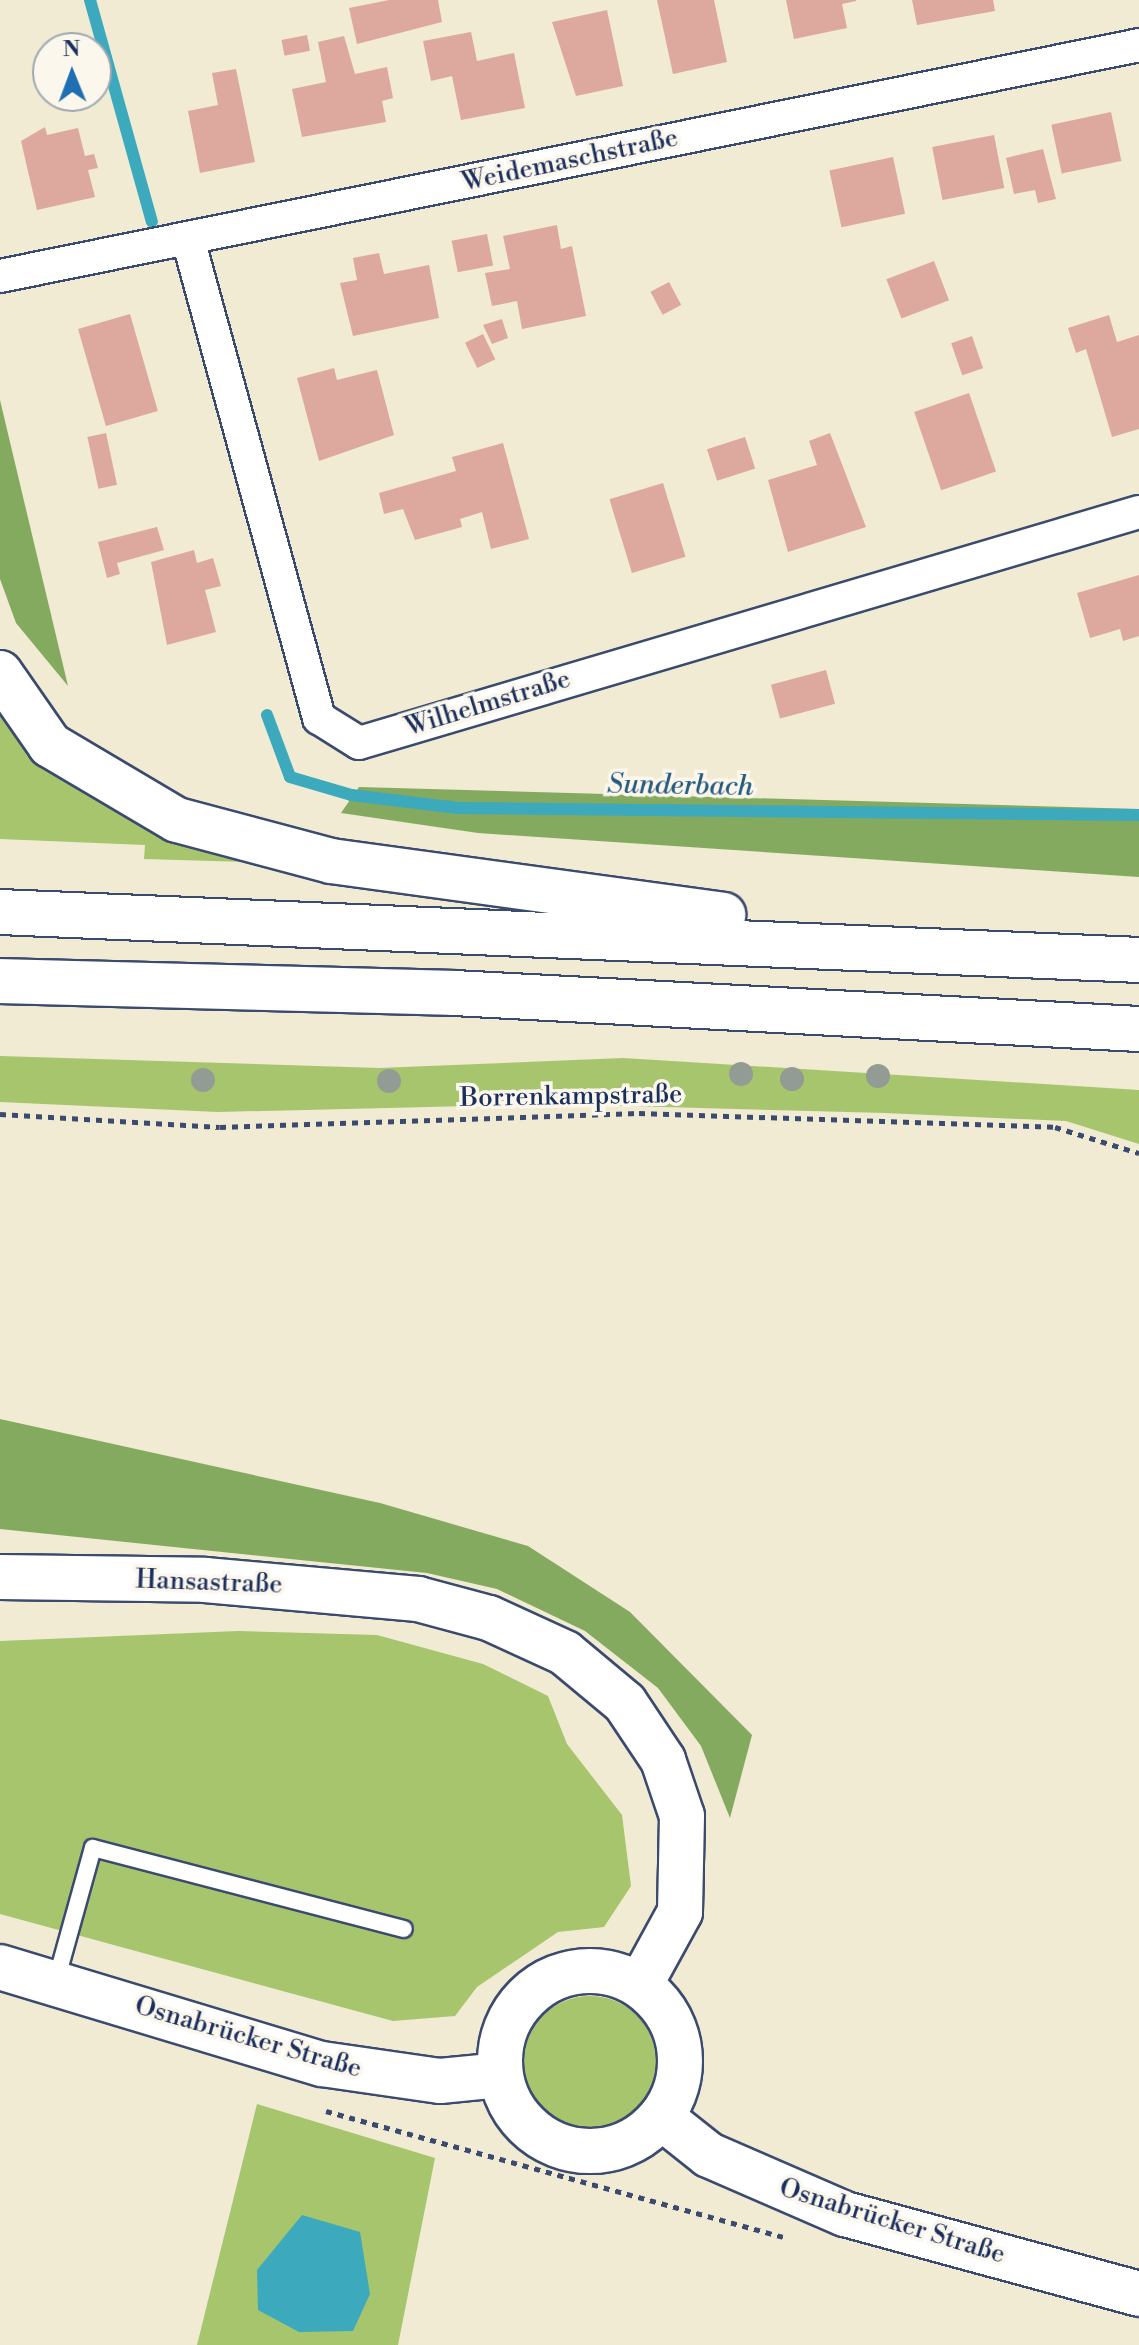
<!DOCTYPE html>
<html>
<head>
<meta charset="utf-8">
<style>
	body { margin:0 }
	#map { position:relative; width:1139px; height:2345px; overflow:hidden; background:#f0ebd2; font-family:"Libre Bodoni",serif }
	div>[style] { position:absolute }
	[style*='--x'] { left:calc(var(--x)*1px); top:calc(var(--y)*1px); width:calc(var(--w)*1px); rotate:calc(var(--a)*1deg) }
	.green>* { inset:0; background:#a6c56d }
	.round { border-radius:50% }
	.forest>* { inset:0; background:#84aa60 }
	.water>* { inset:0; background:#3ca9bc }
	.stream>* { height:12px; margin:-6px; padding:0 6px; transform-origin:6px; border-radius:6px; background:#3ca9bc }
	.building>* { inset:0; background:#dda99e; transform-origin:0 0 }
	.path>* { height:5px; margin-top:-2.5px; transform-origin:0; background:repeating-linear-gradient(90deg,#3b4b6f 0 6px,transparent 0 12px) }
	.roads { filter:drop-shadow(2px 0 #3b4b6f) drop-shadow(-2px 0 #3b4b6f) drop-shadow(0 2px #3b4b6f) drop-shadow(0 -2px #3b4b6f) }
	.service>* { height:16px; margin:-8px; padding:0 8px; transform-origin:8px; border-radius:8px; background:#fff }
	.minor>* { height:32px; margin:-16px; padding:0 16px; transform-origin:16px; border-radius:16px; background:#fff }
	.secondary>* { height:44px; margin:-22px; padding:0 22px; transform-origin:22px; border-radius:22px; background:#fff }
	.secondary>.ring { margin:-22px; padding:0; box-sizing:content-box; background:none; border:44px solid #fff; border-radius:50% }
	.motorway>* { height:44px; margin:-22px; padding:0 22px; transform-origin:22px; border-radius:22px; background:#fff }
	.trees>* { width:24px; height:24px; margin:-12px; border-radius:50%; background:#929c94 }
	span { translate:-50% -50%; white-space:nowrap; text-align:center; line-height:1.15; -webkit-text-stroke:7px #fbf7ec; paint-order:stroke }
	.street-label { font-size:26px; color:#1b2f5e }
	.water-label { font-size:28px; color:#275a7f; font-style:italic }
	.north { position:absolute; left:32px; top:32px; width:80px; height:80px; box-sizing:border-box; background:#fbf7ec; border:2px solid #a1a7b3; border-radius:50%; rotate:359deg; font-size:22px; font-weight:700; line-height:32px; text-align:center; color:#1b2f5e }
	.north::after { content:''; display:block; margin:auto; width:28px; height:36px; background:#1f6fb2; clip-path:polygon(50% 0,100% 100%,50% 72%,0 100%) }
</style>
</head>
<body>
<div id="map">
	<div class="green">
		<div style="clip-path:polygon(0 702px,279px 863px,144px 859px,145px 845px,0 839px)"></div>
		<div style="clip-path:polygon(0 1056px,379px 1068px,623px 1058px,1139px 1090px,1139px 1144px,1066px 1121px,885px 1113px,555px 1104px,218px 1112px,0 1102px)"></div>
		<div style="clip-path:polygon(238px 1631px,377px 1635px,483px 1664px,548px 1696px,567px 1744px,622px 1815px,631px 1886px,604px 1927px,558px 1932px,477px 1987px,455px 2016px,393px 2021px,0 1914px,0 1641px)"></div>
		<div class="round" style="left:524px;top:1996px;width:132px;height:132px"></div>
		<div style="clip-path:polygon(257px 2104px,435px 2158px,398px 2345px,197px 2345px)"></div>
	</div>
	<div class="forest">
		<div style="clip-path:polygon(0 400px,68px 686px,16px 623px,0 579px)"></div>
		<div style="clip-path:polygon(359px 787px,1139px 809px,1139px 877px,478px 833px,341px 813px)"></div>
		<div style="clip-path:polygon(0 1419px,380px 1503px,528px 1546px,630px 1612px,752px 1735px,730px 1818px,701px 1746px,658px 1688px,585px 1631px,497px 1589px,427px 1573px,0 1529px)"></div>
	</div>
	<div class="water">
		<div style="clip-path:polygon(302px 2215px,360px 2232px,370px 2294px,353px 2331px,299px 2332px,258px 2310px,257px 2270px)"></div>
	</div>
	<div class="stream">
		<div style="--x:90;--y:0;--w:230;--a:74.4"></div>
		<div style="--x:267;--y:715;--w:66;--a:69.6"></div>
		<div style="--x:290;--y:777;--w:64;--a:16.4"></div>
		<div style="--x:351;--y:795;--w:108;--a:6.9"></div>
		<div style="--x:458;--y:808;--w:681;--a:0.59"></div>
	</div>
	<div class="building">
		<div style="clip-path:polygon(389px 0,438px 0,442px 22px,357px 44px,349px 8px)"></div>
		<div style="clip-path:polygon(657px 0,714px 0,727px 62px,673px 74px)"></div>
		<div style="clip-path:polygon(786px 0,856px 0,856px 1px,842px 4px,847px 28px,794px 39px)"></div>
		<div style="clip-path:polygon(912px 0,993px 0,995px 11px,917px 25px)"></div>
		<div style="clip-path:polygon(607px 10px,623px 86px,576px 96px,552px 22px)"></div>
		<div style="clip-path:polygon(471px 32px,477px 61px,514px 53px,525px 108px,461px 120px,452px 76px,431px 81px,423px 41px)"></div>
		<div style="left:307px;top:35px;width:16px;height:26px;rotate:79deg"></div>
		<div style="clip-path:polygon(344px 36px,355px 74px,387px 67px,393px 98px,382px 101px,386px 122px,302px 137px,292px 89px,326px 82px,318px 42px)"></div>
		<div style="clip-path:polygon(236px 69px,255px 162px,200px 173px,188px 111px,218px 105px,212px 73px)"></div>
		<div style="left:1111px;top:112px;width:50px;height:61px;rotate:78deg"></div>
		<div style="clip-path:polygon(45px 127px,47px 135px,78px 128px,85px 156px,94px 154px,98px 168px,88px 170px,95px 197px,37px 210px,21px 141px)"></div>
		<div style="left:994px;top:135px;width:54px;height:63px;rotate:79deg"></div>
		<div style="clip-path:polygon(1043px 149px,1056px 199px,1038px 203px,1035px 190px,1014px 194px,1006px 158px)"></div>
		<div style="left:893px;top:157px;width:58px;height:65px;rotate:78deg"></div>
		<div style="clip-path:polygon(557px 225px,561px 249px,572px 246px,586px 316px,522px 329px,517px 301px,492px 306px,485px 273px,510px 269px,503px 236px)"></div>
		<div style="left:487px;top:234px;width:32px;height:36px;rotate:79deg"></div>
		<div style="clip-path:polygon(379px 253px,384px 274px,429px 265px,439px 318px,353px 336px,340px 283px,357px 280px,353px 258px)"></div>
		<div style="left:934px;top:261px;width:42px;height:51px;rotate:69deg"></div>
		<div style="left:669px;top:282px;width:26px;height:21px;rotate:62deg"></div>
		<div style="left:130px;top:314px;width:101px;height:54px;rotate:74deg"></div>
		<div style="clip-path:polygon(1109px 315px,1117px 342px,1139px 335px,1139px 429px,1112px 437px,1086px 349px,1076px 353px,1068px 328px)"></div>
		<div style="clip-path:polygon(502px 319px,508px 338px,492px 344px,483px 325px)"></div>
		<div style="left:483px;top:334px;width:28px;height:20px;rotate:64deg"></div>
		<div style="left:972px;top:336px;width:34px;height:22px;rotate:71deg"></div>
		<div style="clip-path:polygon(334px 368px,337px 380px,377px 370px,394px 435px,319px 461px,297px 378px)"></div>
		<div style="left:969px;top:393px;width:83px;height:58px;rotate:71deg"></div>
		<div style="left:106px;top:433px;width:53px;height:19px;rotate:78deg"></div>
		<div style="clip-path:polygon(830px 433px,866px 527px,788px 552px,768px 480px,817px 465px,809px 441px)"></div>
		<div style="left:745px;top:437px;width:33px;height:40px;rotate:72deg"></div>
		<div style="clip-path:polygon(503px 443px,529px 539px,491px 549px,482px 512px,460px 519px,462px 527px,415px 540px,403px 509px,384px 514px,379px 493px,456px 471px,452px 457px)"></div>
		<div style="left:663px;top:483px;width:77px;height:56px;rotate:73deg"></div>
		<div style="clip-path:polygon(157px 527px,164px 550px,117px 563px,120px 574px,107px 578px,98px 542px)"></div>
		<div style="clip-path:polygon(194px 550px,197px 563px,213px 558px,221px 586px,205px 590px,216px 632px,167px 645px,151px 562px)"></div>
		<div style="clip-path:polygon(1139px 575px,1139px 636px,1123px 641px,1120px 629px,1090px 638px,1077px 593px)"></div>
		<div style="left:826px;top:670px;width:35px;height:57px;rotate:75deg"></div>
	</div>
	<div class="path">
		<div style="--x:0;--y:1114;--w:220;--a:3.4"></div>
		<div style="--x:220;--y:1127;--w:419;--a:-1.9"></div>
		<div style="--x:639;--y:1113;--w:416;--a:1.9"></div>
		<div style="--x:1055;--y:1127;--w:88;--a:17.2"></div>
		<div style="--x:326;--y:2111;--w:474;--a:15.4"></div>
	</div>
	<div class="roads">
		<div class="service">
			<div style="--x:56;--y:1981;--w:138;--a:-74.5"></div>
			<div style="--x:93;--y:1848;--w:321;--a:14.6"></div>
		</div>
		<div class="minor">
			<div style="--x:188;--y:239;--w:497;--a:74.7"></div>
			<div style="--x:319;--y:718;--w:47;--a:32"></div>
			<div style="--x:359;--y:743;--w:813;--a:-16.5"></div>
			<div style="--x:0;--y:276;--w:1162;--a:-11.46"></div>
		</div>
		<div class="secondary">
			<div style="--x:0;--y:1577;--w:205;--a:0.8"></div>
			<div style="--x:205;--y:1580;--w:214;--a:5.1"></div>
			<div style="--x:418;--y:1599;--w:73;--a:15"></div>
			<div style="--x:489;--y:1618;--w:84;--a:24.7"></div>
			<div style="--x:565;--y:1653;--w:78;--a:39.8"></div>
			<div style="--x:625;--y:1703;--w:69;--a:56.3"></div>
			<div style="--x:663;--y:1760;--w:59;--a:71.3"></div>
			<div style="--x:682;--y:1816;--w:96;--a:91.2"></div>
			<div style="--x:680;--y:1912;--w:83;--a:118.7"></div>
			<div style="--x:0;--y:1967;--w:336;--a:16.8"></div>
			<div style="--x:322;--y:2064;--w:119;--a:8.2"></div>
			<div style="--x:440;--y:2081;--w:60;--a:-5.7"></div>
			<div class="ring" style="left:500px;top:1971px;width:136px;height:136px"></div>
			<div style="--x:661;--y:2117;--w:61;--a:38.4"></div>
			<div style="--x:709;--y:2155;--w:148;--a:23.5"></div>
			<div style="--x:845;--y:2214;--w:305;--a:15.2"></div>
		</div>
		<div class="motorway">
			<div style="--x:0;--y:673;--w:88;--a:55.2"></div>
			<div style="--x:50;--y:745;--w:147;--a:30.6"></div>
			<div style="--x:177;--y:820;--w:159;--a:14.9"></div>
			<div style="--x:331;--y:861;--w:396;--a:7.8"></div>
			<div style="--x:0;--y:912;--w:1140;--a:2.41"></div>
			<div style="--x:0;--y:981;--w:454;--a:1.5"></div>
			<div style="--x:454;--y:993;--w:686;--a:3.01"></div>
		</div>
	</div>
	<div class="trees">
		<div style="left:741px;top:1074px"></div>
		<div style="left:878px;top:1076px"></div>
		<div style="left:792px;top:1079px"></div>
		<div style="left:203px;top:1080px"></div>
		<div style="left:389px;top:1081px"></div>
	</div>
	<div class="street-label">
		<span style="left:570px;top:161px;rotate:-12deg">Weidemaschstraße</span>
		<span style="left:488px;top:704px;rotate:-17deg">Wilhelmstraße</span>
		<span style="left:571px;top:1097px;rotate:-1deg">Borrenkampstraße</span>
		<span style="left:209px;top:1583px;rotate:2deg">Hansastraße</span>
		<span style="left:248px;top:2038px;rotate:16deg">Osnabrücker Straße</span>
		<span style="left:892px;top:2222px;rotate:17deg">Osnabrücker Straße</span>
	</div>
	<div class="water-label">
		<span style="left:680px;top:786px;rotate:1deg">Sunderbach</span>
	</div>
	<div class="north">N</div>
</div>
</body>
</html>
